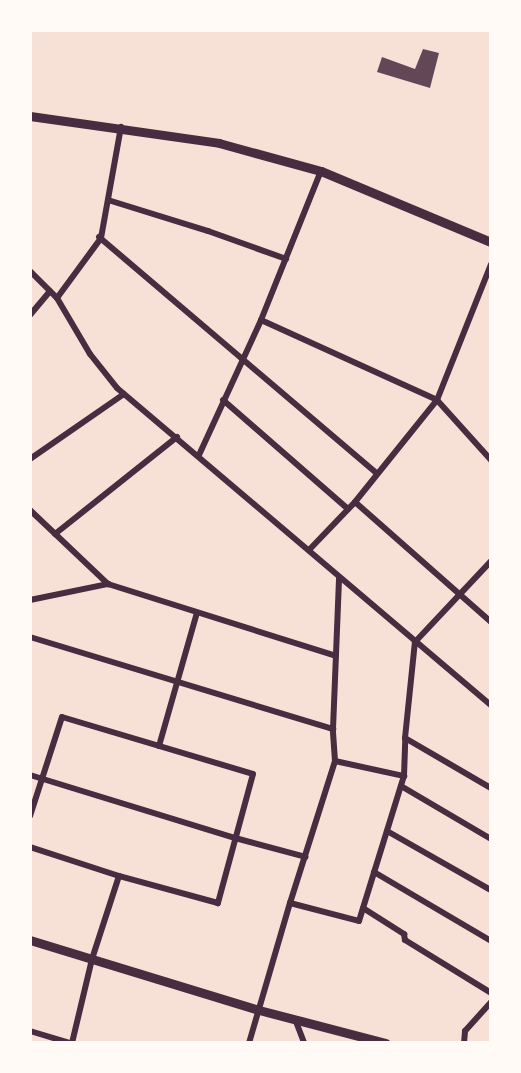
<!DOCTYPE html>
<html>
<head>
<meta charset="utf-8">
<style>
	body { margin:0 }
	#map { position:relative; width:521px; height:1073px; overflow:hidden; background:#f7e1d7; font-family:Lora,serif }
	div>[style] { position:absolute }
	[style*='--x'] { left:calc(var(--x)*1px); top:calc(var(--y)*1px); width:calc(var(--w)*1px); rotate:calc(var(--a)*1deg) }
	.building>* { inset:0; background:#644757 }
	.minor>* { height:6px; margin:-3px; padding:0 3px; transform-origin:3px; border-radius:3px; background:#4a2c40 }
	.secondary>* { height:9px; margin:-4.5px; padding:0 4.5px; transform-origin:4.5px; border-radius:4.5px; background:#4a2c40 }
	span { translate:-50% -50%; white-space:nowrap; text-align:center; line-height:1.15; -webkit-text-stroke:4.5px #fffaf5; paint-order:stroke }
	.frame { position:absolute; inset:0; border:32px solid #fffaf5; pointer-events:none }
</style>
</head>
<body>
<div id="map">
	<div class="building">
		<div style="clip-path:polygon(423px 49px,439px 53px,430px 88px,377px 72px,382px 57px,415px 69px)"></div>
	</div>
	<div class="minor">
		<div style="--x:108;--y:200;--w:105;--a:17.2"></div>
		<div style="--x:208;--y:231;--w:83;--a:19.7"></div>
		<div style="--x:99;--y:237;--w:365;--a:40.4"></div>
		<div style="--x:30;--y:271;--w:38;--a:45"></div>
		<div style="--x:57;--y:298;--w:65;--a:59.5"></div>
		<div style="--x:90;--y:354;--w:43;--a:51.5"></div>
		<div style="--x:117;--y:388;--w:490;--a:40.3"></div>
		<div style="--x:57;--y:298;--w:74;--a:-53.7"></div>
		<div style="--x:101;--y:238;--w:113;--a:-79.8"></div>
		<div style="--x:30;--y:315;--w:31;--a:-50"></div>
		<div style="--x:261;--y:320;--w:193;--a:24.4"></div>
		<div style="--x:437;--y:400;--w:81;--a:48"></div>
		<div style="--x:223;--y:400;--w:166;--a:41.1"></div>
		<div style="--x:199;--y:455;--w:149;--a:-65.3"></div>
		<div style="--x:261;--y:320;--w:161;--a:-68.1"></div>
		<div style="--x:30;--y:459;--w:114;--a:-34.7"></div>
		<div style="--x:355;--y:502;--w:181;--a:41.4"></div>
		<div style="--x:30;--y:510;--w:108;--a:43.5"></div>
		<div style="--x:108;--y:584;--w:239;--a:17.5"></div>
		<div style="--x:55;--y:534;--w:156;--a:-38.5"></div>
		<div style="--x:309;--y:550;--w:66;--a:-46.2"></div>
		<div style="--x:355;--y:502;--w:131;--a:-51.2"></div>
		<div style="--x:437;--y:400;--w:146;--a:-68.3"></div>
		<div style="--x:30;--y:600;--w:80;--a:-11.6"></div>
		<div style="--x:30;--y:637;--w:317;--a:16.9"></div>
		<div style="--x:405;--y:738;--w:99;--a:30.2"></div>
		<div style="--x:159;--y:746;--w:138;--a:-74.1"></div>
		<div style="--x:335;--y:761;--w:71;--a:12.3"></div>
		<div style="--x:30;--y:775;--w:214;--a:17.1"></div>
		<div style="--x:235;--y:838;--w:73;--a:15"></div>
		<div style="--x:401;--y:786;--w:104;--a:30.5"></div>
		<div style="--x:30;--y:816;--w:104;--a:-72.1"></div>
		<div style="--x:62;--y:717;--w:199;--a:16.6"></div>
		<div style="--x:253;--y:774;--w:134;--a:105.2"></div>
		<div style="--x:218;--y:903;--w:103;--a:-164.7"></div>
		<div style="--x:119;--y:876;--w:94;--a:-162"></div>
		<div style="--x:387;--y:831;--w:120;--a:29.6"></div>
		<div style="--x:374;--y:872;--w:136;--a:30.5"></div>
		<div style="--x:290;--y:903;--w:71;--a:14.6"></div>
		<div style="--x:359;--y:921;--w:152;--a:-72.8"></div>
		<div style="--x:404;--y:776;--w:38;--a:-88"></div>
		<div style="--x:405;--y:738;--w:97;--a:-84.1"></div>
		<div style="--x:415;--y:642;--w:111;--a:-46.8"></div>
		<div style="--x:363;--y:908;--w:49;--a:32.4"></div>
		<div style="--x:404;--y:934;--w:6;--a:81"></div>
		<div style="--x:405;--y:940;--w:101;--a:31.6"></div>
		<div style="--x:295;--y:1019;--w:26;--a:69"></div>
		<div style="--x:30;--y:1031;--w:42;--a:16.7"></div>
		<div style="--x:72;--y:1043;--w:86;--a:-76.6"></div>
		<div style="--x:92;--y:959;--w:87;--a:-72"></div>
		<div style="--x:249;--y:1043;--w:146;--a:-73.7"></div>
		<div style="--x:290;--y:903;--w:149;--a:-72.4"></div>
		<div style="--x:335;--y:761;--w:32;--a:-94"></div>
		<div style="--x:333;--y:729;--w:151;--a:-87.7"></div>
		<div style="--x:464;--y:1043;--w:12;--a:-85"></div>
		<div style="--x:465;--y:1031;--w:39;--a:-48"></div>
	</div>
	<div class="secondary">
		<div style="--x:30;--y:116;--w:191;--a:8.1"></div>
		<div style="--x:219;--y:143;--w:106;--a:15.4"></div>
		<div style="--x:321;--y:171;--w:184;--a:22.7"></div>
		<div style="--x:30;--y:940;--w:239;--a:17"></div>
		<div style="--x:259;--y:1010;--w:131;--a:14.6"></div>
	</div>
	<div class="frame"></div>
</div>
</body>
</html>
